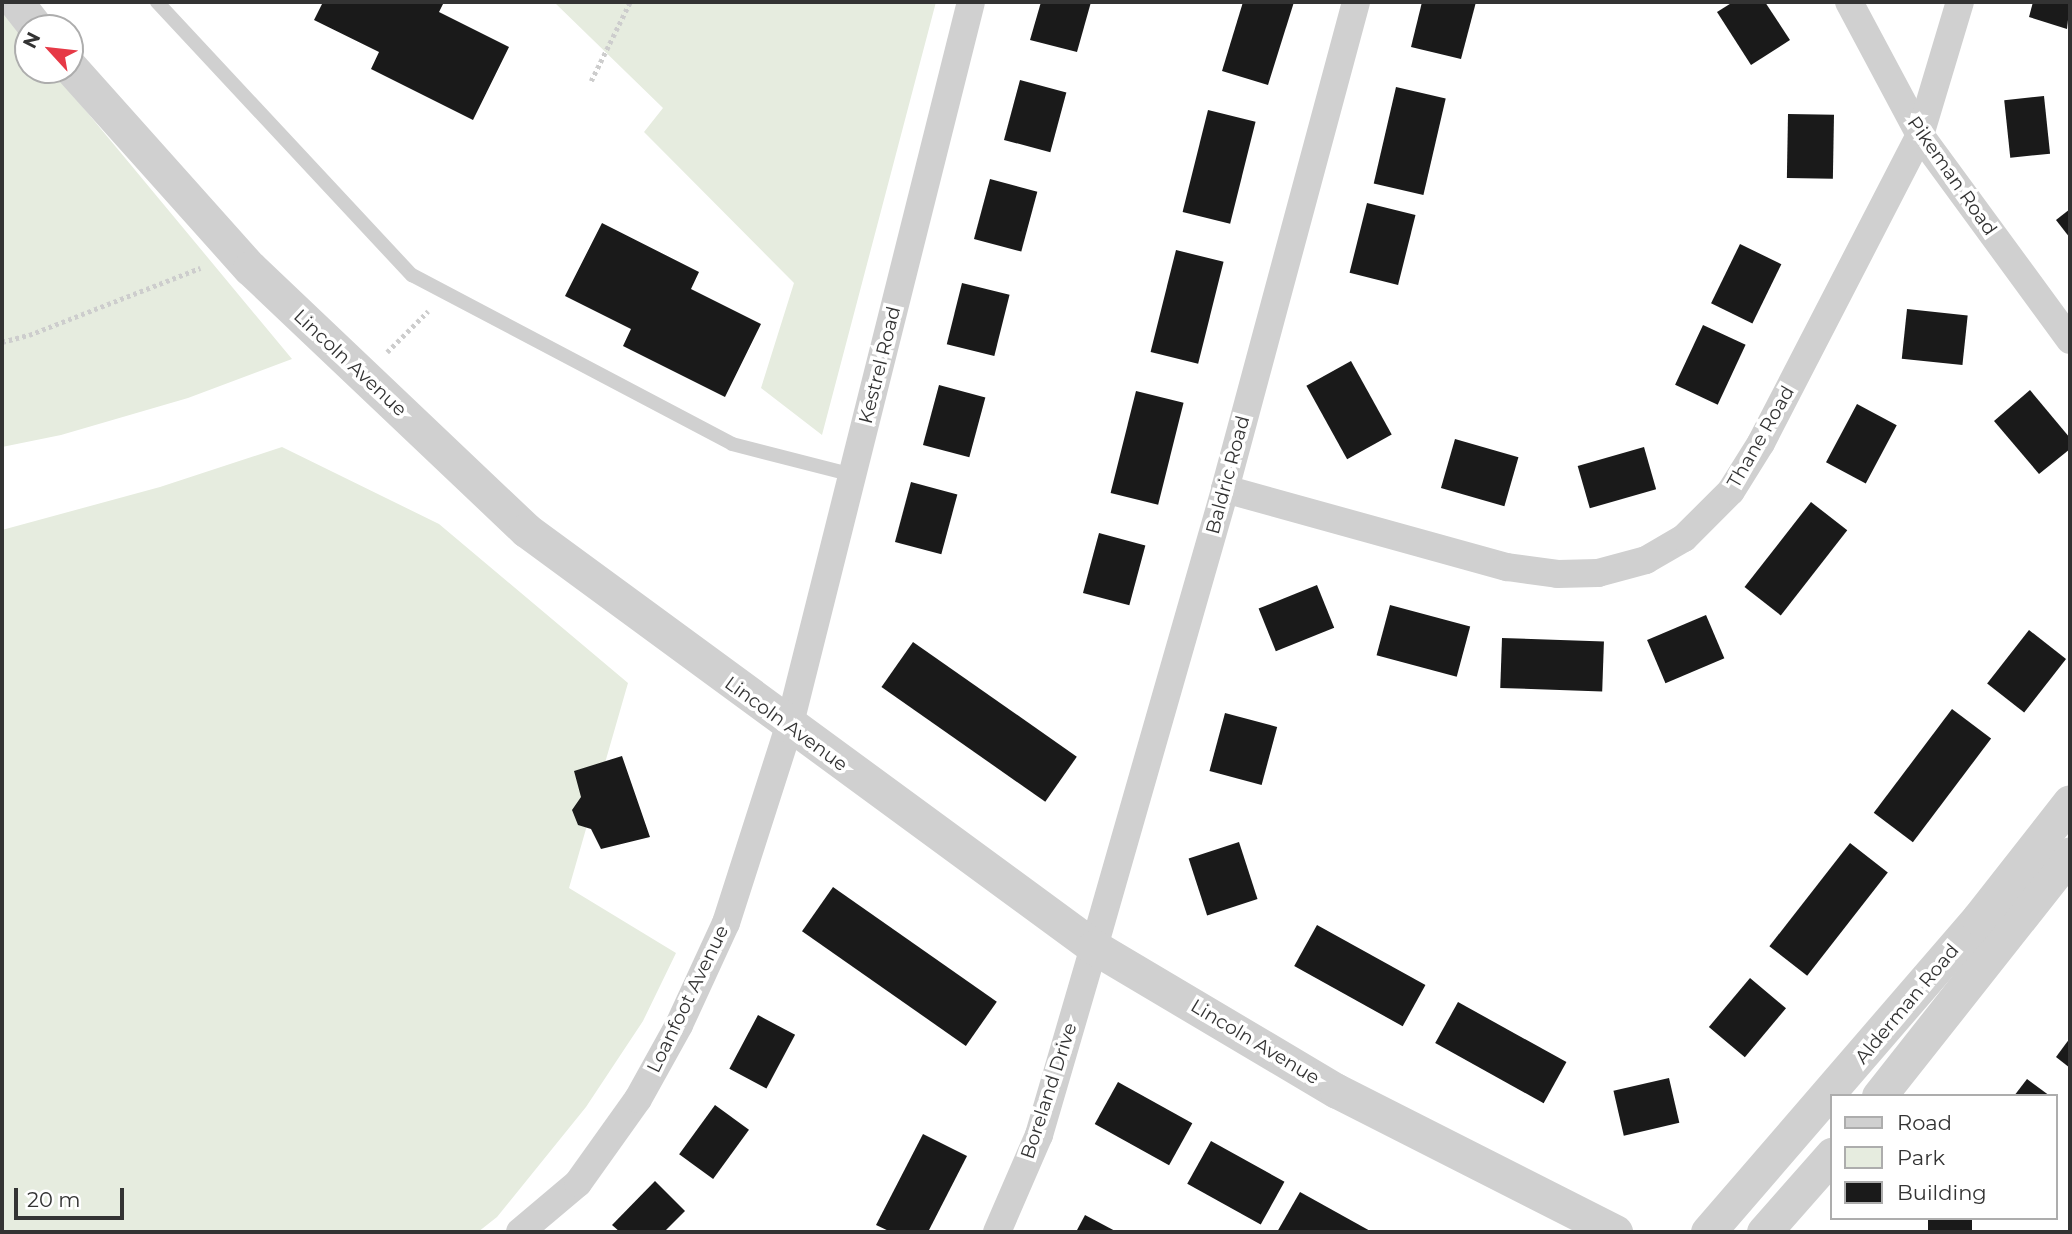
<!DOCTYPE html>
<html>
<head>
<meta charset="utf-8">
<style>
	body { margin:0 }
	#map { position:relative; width:2072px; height:1234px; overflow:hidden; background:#fff; font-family:Montserrat,sans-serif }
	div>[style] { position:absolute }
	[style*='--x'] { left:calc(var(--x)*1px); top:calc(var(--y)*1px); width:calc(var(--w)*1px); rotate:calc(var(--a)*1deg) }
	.green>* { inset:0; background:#e6ecdf }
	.building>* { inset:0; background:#1a1a1a; transform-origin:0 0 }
	.path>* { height:4.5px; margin-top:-2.25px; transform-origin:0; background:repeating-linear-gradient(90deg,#cdcdcd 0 3.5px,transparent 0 7px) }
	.service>* { height:14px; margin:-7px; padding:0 7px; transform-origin:7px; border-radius:7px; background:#d0d0d0 }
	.minor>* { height:28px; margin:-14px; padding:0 14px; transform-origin:14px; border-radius:14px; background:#d0d0d0 }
	.tertiary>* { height:35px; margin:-17.5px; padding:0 17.5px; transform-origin:17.5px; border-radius:17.5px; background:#d0d0d0 }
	span { translate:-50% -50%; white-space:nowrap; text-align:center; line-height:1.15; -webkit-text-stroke:7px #fff; paint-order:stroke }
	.street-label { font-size:19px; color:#333 }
	.frame { position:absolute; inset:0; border:4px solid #333; pointer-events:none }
	.legend { position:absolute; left:1830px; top:1094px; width:228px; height:126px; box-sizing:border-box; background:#fff; border:2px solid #adadad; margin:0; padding:9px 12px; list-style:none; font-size:21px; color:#333 }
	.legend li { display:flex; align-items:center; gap:14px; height:35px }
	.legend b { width:35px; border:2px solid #adadad }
	.north { position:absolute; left:14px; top:14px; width:70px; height:70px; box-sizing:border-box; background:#fff; border:2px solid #adadad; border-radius:50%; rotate:297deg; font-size:19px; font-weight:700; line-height:28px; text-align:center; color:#333 }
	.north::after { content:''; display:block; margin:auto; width:24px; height:32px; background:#e63946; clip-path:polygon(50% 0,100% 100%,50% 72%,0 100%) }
	.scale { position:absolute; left:14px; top:1188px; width:110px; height:32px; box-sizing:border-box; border:4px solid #333; border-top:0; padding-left:9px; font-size:21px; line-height:24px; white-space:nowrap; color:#333; -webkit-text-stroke:5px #fff; paint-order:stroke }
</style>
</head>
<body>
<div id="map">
	<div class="green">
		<div style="clip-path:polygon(554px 2px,936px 2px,822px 435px,761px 388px,794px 283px,644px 132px,663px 108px)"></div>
		<div style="clip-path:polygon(2px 10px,28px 42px,28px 70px,52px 70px,292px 359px,188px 398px,61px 435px,2px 447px)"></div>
		<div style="clip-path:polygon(282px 447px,439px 524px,628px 683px,569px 888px,676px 953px,643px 1021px,586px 1107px,497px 1217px,478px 1232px,2px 1232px,2px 530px,160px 487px)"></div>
	</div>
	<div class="building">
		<div style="clip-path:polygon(323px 2px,444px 2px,439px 12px,509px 47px,473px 120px,371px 69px,379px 52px,314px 20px)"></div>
		<div style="clip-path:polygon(1041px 2px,1091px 2px,1077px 52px,1030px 40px)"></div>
		<div style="clip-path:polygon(1243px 2px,1294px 2px,1268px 85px,1222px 71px)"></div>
		<div style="clip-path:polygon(1422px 2px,1476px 2px,1461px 59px,1411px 47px)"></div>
		<div style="clip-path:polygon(1733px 2px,1765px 2px,1790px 40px,1751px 65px,1717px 12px)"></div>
		<div style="clip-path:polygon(2033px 2px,2070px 2px,2067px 29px,2029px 17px)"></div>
		<div style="left:1020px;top:80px;width:48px;height:62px;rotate:15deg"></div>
		<div style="left:1396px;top:87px;width:51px;height:99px;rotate:13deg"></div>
		<div style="left:2044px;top:96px;width:58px;height:40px;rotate:84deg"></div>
		<div style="left:1208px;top:110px;width:49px;height:105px;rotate:14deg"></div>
		<div style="left:1788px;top:114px;width:46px;height:64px;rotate:1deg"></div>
		<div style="left:990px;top:179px;width:49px;height:62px;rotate:15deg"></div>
		<div style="left:1367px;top:203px;width:50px;height:72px;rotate:14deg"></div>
		<div style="clip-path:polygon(2070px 209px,2070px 238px,2056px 220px)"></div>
		<div style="clip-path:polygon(602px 223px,699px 272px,691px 289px,761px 324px,725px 397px,623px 346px,631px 329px,565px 296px)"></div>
		<div style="left:1740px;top:244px;width:46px;height:66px;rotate:26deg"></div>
		<div style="left:1176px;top:250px;width:49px;height:105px;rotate:14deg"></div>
		<div style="left:962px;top:283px;width:49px;height:63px;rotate:14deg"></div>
		<div style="left:1907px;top:309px;width:61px;height:50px;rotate:6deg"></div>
		<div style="left:1703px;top:325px;width:47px;height:66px;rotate:25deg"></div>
		<div style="left:1351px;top:361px;width:84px;height:51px;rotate:61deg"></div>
		<div style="left:939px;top:385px;width:48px;height:62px;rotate:15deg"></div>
		<div style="clip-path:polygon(2030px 390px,2070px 438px,2070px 449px,2039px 474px,1994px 421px)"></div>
		<div style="left:1136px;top:391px;width:49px;height:105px;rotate:14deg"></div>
		<div style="left:1857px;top:404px;width:45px;height:66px;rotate:28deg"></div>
		<div style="left:1455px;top:439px;width:66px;height:51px;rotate:16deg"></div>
		<div style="left:1644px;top:447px;width:44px;height:69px;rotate:74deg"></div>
		<div style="left:911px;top:482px;width:48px;height:62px;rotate:15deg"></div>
		<div style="left:1811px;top:502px;width:46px;height:108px;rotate:38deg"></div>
		<div style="left:1099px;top:533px;width:48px;height:62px;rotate:15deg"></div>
		<div style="left:1317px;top:585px;width:46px;height:63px;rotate:68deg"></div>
		<div style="left:1390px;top:605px;width:83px;height:52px;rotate:15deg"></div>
		<div style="left:1706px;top:615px;width:47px;height:64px;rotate:67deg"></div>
		<div style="left:2029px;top:630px;width:47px;height:68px;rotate:38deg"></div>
		<div style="left:1502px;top:638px;width:102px;height:50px;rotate:2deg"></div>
		<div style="left:913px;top:642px;width:200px;height:55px;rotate:35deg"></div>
		<div style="left:1952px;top:709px;width:49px;height:130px;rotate:37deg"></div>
		<div style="left:1225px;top:713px;width:54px;height:60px;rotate:15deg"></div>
		<div style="clip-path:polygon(622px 756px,650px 837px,601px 849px,591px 829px,578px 825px,572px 810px,581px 797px,574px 771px)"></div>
		<div style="left:1239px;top:842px;width:60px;height:53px;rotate:72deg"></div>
		<div style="left:1850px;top:843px;width:48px;height:131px;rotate:38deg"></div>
		<div style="left:833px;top:887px;width:200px;height:54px;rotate:35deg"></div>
		<div style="left:1317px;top:925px;width:124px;height:47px;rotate:29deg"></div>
		<div style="left:1750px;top:978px;width:47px;height:64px;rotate:40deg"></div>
		<div style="left:1458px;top:1002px;width:124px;height:47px;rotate:29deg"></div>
		<div style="left:758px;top:1015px;width:42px;height:61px;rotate:28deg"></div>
		<div style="clip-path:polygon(2070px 1038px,2070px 1068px,2056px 1057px)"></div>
		<div style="left:1669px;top:1078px;width:46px;height:57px;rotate:77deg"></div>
		<div style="clip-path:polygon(2027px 1079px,2050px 1096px,2014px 1096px)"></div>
		<div style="left:1118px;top:1082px;width:85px;height:48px;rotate:29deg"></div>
		<div style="left:715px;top:1105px;width:42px;height:61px;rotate:36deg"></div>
		<div style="clip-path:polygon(923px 1134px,967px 1156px,928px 1232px,891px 1232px,876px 1225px)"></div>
		<div style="left:1211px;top:1141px;width:84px;height:49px;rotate:29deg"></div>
		<div style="clip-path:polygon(655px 1181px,685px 1211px,664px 1232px,620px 1232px,612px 1225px)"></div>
		<div style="clip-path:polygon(1300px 1192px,1372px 1232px,1277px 1232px)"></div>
		<div style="clip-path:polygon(1085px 1215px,1117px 1232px,1076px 1232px)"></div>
		<div style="left:1928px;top:1218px;width:44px;height:14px"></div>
	</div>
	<div class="path">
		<div style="--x:591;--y:81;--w:88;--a:-63.7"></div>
		<div style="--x:2;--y:342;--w:28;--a:-15"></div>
		<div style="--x:29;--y:335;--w:184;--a:-21.4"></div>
		<div style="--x:387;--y:352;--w:58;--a:-45"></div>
	</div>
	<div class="service">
		<div style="--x:157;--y:2;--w:374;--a:47"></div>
		<div style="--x:412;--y:275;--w:362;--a:27.8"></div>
		<div style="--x:732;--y:444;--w:125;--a:14.4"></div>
	</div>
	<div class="minor">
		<div style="--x:1849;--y:2;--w:151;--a:61.9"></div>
		<div style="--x:1920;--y:135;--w:254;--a:53.8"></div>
		<div style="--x:1225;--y:489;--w:293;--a:15.5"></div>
		<div style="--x:1507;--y:567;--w:51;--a:7.8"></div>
		<div style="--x:1558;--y:574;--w:40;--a:-1.4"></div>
		<div style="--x:1598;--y:573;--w:50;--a:-15.2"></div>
		<div style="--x:1646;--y:560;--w:44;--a:-30.1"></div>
		<div style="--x:1684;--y:538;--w:66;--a:-45"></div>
		<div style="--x:1731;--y:491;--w:57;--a:-58"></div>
		<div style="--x:1761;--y:443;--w:347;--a:-62.7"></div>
		<div style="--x:1920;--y:135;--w:139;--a:-73.3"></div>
		<div style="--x:520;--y:1232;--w:76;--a:-40.2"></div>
		<div style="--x:578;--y:1183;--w:103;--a:-54.5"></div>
		<div style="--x:638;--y:1099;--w:85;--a:-61"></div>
		<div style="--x:679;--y:1025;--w:112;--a:-65.3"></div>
		<div style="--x:726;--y:923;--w:206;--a:-72.2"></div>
		<div style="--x:789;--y:727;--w:747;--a:-75.91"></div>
		<div style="--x:997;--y:1232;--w:106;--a:-66.6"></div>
		<div style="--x:1039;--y:1135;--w:196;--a:-73.7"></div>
		<div style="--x:1094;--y:947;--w:476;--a:-74"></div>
		<div style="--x:1225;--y:489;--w:504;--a:-74.94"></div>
	</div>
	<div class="tertiary">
		<div style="--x:16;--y:2;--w:33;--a:52"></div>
		<div style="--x:70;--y:67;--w:270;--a:48.2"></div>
		<div style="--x:250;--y:268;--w:381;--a:43.5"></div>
		<div style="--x:526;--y:530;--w:705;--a:36.28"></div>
		<div style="--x:1094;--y:947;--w:282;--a:30.7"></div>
		<div style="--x:1337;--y:1091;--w:312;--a:26.9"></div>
		<div style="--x:1879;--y:1096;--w:308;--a:-51.7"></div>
		<div style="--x:1708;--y:1232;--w:415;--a:-49.2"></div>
		<div style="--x:1979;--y:918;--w:147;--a:-51.9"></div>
		<div style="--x:1764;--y:1232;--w:103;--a:-48.6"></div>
	</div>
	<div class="street-label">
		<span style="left:1952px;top:176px;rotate:55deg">Pikeman Road</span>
		<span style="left:350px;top:363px;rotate:43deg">Lincoln Avenue</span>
		<span style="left:880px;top:365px;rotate:-76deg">Kestrel Road</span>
		<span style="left:1761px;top:437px;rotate:-60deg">Thane Road</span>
		<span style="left:1228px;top:475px;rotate:-75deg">Baldric Road</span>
		<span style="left:786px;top:724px;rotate:36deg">Lincoln Avenue</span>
		<span style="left:688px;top:999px;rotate:-64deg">Loanfoot Avenue</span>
		<span style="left:1907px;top:1004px;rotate:-50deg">Alderman Road</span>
		<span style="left:1255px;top:1042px;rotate:31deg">Lincoln Avenue</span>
		<span style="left:1049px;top:1091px;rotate:-72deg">Boreland Drive</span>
	</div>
	<div class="frame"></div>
	<ul class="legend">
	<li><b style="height:9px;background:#d0d0d0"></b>Road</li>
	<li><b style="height:19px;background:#e6ecdf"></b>Park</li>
	<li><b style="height:19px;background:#1a1a1a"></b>Building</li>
	</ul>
	<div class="north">N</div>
	<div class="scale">20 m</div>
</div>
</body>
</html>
